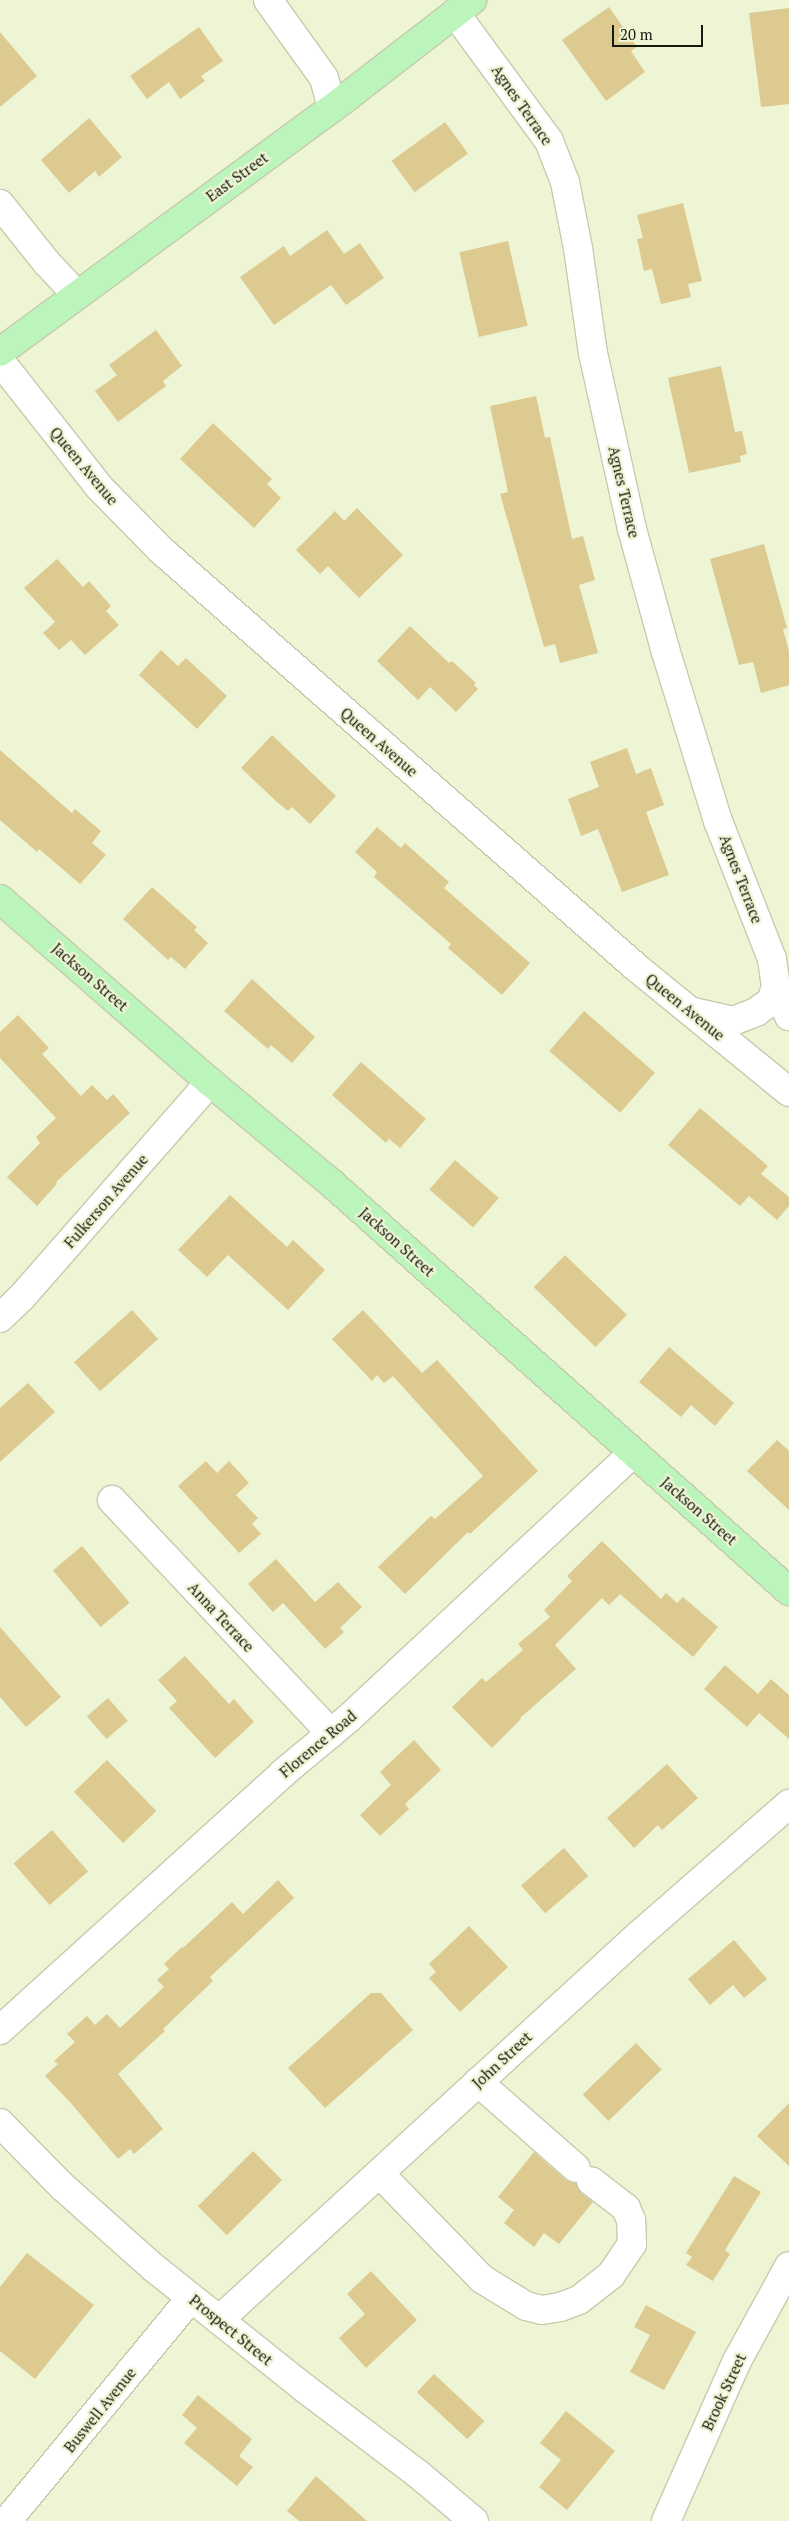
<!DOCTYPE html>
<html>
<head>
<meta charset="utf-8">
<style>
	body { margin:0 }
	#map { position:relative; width:789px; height:2521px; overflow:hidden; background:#eef5d5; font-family:"PT Serif",serif }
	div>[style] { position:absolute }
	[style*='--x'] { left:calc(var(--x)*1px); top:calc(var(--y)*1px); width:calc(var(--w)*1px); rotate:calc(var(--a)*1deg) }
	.building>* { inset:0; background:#dcca91; transform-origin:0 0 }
	.roads { filter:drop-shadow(1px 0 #c5ccad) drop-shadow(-1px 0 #c5ccad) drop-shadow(0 1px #c5ccad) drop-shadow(0 -1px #c5ccad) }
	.minor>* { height:28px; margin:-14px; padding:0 14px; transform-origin:14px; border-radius:14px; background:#fff }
	.major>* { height:28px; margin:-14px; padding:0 14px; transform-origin:14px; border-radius:14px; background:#bcf5bb }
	span { translate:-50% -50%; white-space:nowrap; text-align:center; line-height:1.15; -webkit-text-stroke:4.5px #eef5d5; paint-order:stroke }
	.street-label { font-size:15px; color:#16190e }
	.scale { position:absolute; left:612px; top:25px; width:91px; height:22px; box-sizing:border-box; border:2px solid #16190e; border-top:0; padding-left:6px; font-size:15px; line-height:18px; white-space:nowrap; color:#16190e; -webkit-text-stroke:4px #eef5d5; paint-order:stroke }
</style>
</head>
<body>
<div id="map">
	<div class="building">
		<div style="clip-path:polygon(609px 7px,637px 47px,631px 51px,645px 72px,606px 101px,562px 40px)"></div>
		<div style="clip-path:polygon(789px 8px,789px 104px,761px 107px,749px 13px)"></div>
		<div style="clip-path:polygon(199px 27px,223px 61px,201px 76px,205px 81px,180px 99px,169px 82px,147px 99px,130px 76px)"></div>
		<div style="clip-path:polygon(0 32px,37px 76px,0 107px)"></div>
		<div style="clip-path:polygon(89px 118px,122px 157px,99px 177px,95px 171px,69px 193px,41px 160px)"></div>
		<div style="left:445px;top:122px;width:39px;height:66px;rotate:54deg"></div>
		<div style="clip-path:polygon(683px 203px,702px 281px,688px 284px,691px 297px,661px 304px,652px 269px,644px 271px,637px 239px,643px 238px,637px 215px)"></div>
		<div style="clip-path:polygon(327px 230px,344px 254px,360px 243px,384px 278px,346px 305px,331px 285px,274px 325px,240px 277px,284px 246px,290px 256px)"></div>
		<div style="left:508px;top:241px;width:87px;height:50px;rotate:77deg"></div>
		<div style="clip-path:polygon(156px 330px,182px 366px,163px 381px,166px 386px,118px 422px,95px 391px,117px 375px,109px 365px)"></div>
		<div style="clip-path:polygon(721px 366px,735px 432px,742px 431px,747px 454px,740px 456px,741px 462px,689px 473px,668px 378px)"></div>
		<div style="clip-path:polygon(536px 396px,545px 438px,550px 437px,572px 539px,583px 536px,595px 580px,579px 585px,598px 653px,560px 663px,555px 644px,544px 647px,500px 494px,508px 492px,490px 406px)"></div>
		<div style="clip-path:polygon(213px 423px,272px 479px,267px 484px,281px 498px,254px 528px,180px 459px)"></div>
		<div style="clip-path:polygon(357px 508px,403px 555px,359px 598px,328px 566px,320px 574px,296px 550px,335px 511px,344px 521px)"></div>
		<div style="clip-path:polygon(764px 544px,787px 628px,783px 629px,789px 651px,789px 685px,761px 693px,753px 662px,739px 665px,710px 559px)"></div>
		<div style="clip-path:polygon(57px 559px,83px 587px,89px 581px,111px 606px,106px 611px,119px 625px,85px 655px,71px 640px,59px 650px,43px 633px,55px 622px,24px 588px)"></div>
		<div style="clip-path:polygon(410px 626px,449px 663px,452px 661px,476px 683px,474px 685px,478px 689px,456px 712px,430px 687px,418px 700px,377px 661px)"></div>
		<div style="clip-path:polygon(161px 650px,178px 666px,186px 658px,227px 696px,197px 729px,139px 675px)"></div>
		<div style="clip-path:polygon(272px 735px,336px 796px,310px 824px,292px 807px,288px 811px,277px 802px,241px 768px)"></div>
		<div style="clip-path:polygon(627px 748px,636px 774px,651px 768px,664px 805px,646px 812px,669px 875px,622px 892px,598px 829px,581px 836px,568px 799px,599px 787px,590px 762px)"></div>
		<div style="clip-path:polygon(0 750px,72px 813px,75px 809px,101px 831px,92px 843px,106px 855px,80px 884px,39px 849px,37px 852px,0 820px)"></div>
		<div style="clip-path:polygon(377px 827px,401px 848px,405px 843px,449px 882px,444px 888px,530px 963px,502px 995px,448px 948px,451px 944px,374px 877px,377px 872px,355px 852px)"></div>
		<div style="clip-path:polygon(152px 887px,197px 927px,194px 930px,208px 943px,185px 969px,171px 957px,168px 960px,123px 919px)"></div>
		<div style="clip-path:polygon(252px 979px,315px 1037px,292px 1063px,271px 1045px,268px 1049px,224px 1011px)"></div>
		<div style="left:584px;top:1011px;width:94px;height:53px;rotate:41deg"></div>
		<div style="clip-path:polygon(18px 1015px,49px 1048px,42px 1054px,81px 1096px,92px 1085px,107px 1100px,113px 1094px,130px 1113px,56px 1182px,57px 1184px,37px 1206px,7px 1177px,40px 1143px,36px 1137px,56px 1118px,0 1058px,0 1032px)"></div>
		<div style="clip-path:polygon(361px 1062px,426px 1119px,400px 1148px,389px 1139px,386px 1143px,332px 1095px)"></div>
		<div style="clip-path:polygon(700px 1108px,768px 1166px,761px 1174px,789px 1197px,789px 1206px,777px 1220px,749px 1196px,740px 1206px,668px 1145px)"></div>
		<div style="left:455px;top:1160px;width:58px;height:39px;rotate:41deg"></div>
		<div style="clip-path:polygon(230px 1195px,287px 1247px,293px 1240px,325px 1270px,288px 1310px,228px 1255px,207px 1277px,178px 1250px)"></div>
		<div style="left:565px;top:1255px;width:86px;height:45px;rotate:44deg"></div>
		<div style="left:132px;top:1310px;width:39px;height:78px;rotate:48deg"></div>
		<div style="clip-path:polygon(363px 1310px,422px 1373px,437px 1360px,538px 1471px,470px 1534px,468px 1532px,405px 1594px,378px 1567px,431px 1516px,435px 1519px,483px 1476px,393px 1376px,384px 1383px,377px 1375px,372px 1381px,332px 1339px)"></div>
		<div style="clip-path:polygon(669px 1347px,734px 1403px,715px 1426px,691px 1405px,681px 1417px,639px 1382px)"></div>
		<div style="clip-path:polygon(28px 1383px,55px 1412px,0 1462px,0 1408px)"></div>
		<div style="clip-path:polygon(777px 1440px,789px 1451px,789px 1510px,747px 1471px)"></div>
		<div style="clip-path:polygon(206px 1461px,217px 1473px,229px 1461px,249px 1483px,236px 1495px,258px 1518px,252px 1524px,261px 1534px,239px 1553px,178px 1486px)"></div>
		<div style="clip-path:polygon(602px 1541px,661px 1599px,666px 1593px,677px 1603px,683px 1597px,718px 1627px,693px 1657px,620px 1594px,609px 1605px,602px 1598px,555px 1645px,576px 1669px,520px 1718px,521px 1719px,492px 1748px,452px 1707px,482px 1678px,486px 1682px,523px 1650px,518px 1644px,550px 1617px,544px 1610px,572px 1581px,567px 1576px)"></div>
		<div style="left:82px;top:1546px;width:74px;height:38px;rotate:50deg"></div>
		<div style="clip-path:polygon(276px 1559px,315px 1602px,338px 1582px,362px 1607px,340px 1628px,344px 1632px,325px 1649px,283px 1603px,273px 1612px,248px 1584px)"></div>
		<div style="clip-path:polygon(0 1627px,61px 1697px,26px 1727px,0 1697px)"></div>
		<div style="clip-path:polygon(185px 1656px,229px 1704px,234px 1699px,254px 1722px,215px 1758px,169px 1708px,177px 1701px,158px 1680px)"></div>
		<div style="clip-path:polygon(725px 1665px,758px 1694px,771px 1679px,789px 1695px,789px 1739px,759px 1713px,747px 1727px,704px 1689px)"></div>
		<div style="left:108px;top:1698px;width:30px;height:28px;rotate:49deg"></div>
		<div style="clip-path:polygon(414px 1740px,441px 1770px,405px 1804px,409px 1809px,380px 1836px,360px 1815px,391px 1785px,380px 1772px)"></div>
		<div style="left:107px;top:1760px;width:71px;height:46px;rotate:46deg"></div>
		<div style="clip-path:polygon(667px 1764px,698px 1798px,662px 1830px,658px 1825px,634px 1848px,607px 1818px)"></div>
		<div style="left:52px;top:1830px;width:55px;height:51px;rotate:49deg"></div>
		<div style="left:564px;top:1848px;width:37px;height:57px;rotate:49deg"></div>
		<div style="clip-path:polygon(278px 1880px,294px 1898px,210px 1977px,213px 1981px,163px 2029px,165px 2031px,118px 2074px,163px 2129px,134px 2154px,130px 2149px,118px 2159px,70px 2102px,45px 2076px,58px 2064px,54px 2061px,75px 2042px,67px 2034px,87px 2016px,95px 2025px,107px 2014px,120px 2028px,164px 1987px,157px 1980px,169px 1969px,164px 1964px,182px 1947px,183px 1948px,232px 1902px,243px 1914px)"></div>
		<div style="clip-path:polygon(469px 1926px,508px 1967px,460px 2012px,429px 1978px,436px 1972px,429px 1964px)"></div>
		<div style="clip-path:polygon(734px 1940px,767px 1979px,744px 1998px,733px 1985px,710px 2005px,688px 1979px)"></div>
		<div style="clip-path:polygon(371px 1993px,381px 1993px,413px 2030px,325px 2108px,288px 2068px)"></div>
		<div style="left:636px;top:2043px;width:37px;height:74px;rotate:46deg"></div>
		<div style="clip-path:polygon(789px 2103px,789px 2166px,757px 2136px)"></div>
		<div style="left:253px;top:2151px;width:41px;height:78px;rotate:45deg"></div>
		<div style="clip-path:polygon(534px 2152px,566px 2180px,576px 2183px,581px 2193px,593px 2202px,559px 2244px,544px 2233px,534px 2247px,504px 2223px,514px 2210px,498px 2197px)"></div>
		<div style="clip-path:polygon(734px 2176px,761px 2192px,725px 2250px,730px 2254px,713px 2281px,686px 2265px,692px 2257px,686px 2253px)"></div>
		<div style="clip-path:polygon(27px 2253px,94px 2305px,35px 2379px,0 2351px,0 2287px)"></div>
		<div style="clip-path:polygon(371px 2271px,417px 2320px,366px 2368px,339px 2338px,365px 2314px,347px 2294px)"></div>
		<div style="clip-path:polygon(646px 2305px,696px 2332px,664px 2390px,630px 2372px,650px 2335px,634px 2327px)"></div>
		<div style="left:434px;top:2374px;width:69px;height:25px;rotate:43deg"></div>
		<div style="clip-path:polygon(198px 2395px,252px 2439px,239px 2456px,253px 2467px,237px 2486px,184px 2443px,197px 2428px,182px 2415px)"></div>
		<div style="clip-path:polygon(566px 2411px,615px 2451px,567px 2510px,539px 2487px,561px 2460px,540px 2443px)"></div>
		<div style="clip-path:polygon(316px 2476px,367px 2521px,299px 2521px,287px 2511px)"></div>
	</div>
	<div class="roads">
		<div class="minor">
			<div style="--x:268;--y:0;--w:96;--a:54.3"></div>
			<div style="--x:324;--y:78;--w:31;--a:75"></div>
			<div style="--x:455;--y:13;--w:159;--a:53.7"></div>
			<div style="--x:549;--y:141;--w:44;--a:68.7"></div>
			<div style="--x:565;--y:182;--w:67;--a:78.9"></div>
			<div style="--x:578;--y:248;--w:106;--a:81.9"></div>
			<div style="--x:593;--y:353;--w:180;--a:77.5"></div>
			<div style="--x:632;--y:529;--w:124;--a:74.6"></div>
			<div style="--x:665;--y:649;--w:180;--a:72.9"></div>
			<div style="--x:718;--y:821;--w:148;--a:68.6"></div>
			<div style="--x:772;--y:959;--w:28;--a:82"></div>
			<div style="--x:776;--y:987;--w:32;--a:66"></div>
			<div style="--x:0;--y:204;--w:75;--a:51.5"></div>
			<div style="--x:47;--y:263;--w:44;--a:46.8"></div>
			<div style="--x:0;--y:361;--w:160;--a:51.8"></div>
			<div style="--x:99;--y:487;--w:90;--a:45.5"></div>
			<div style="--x:162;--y:551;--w:632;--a:41.28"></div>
			<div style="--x:637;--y:968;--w:196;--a:39.2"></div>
			<div style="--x:693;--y:1012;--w:41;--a:12.7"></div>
			<div style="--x:733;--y:1021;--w:25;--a:-21"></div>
			<div style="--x:756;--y:1012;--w:19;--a:-36"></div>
			<div style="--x:771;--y:1001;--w:15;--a:-70"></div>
			<div style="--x:0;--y:1318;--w:29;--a:-44"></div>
			<div style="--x:21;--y:1298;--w:287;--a:-48.8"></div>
			<div style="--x:112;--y:1500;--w:320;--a:46.8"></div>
			<div style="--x:0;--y:2030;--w:382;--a:-42.2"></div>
			<div style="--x:283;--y:1773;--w:86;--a:-39.8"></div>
			<div style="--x:349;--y:1718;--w:388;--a:-43"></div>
			<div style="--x:478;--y:2082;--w:130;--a:41.3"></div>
			<div style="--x:0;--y:2123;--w:90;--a:45.5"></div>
			<div style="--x:63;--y:2187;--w:122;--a:41.7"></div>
			<div style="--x:154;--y:2268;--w:191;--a:38.6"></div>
			<div style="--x:303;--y:2387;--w:144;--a:37.1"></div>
			<div style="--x:418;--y:2474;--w:73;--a:40"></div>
			<div style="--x:380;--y:2174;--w:146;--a:45.8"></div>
			<div style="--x:482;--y:2279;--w:52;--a:31.5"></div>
			<div style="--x:526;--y:2306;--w:16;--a:14"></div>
			<div style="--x:542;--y:2310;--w:18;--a:-9"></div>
			<div style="--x:560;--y:2307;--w:20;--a:-20"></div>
			<div style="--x:579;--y:2300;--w:41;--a:-38"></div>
			<div style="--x:611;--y:2275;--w:37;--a:-56"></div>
			<div style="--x:632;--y:2244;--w:24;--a:-92"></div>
			<div style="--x:631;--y:2220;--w:13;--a:-113"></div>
			<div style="--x:626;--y:2208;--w:44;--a:-142.4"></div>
			<div style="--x:219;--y:2320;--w:571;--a:-42.52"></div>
			<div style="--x:640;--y:1934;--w:198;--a:-41.1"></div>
			<div style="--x:7;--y:2521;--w:289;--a:-50.5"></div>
			<div style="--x:666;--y:2521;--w:175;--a:-66.1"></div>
			<div style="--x:737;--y:2361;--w:108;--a:-61.3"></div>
		</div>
		<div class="major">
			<div style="--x:0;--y:352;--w:432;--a:-36.3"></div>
			<div style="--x:348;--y:96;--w:157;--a:-37.7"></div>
			<div style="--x:0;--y:899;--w:279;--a:41.1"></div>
			<div style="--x:210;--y:1082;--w:155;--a:39.8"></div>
			<div style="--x:329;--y:1181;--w:616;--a:41.71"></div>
		</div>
	</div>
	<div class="street-label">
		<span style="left:522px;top:105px;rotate:55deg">Agnes Terrace</span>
		<span style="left:237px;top:177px;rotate:-36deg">East Street</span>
		<span style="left:84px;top:466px;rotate:50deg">Queen Avenue</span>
		<span style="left:624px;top:492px;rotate:77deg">Agnes Terrace</span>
		<span style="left:379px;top:742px;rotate:41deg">Queen Avenue</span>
		<span style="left:741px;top:879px;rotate:69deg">Agnes Terrace</span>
		<span style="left:90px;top:977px;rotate:41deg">Jackson Street</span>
		<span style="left:685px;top:1007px;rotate:39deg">Queen Avenue</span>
		<span style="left:106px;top:1201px;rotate:-49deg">Fulkerson Avenue</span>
		<span style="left:397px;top:1242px;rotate:42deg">Jackson Street</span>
		<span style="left:699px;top:1511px;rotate:41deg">Jackson Street</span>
		<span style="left:221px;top:1617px;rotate:47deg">Anna Terrace</span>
		<span style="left:318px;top:1744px;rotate:-40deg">Florence Road</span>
		<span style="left:502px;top:2060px;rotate:-43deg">John Street</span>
		<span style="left:231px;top:2330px;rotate:39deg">Prospect Street</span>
		<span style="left:724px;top:2392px;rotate:-65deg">Brook Street</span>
		<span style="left:100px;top:2410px;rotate:-51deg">Buswell Avenue</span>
	</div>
	<div class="scale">20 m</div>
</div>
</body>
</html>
